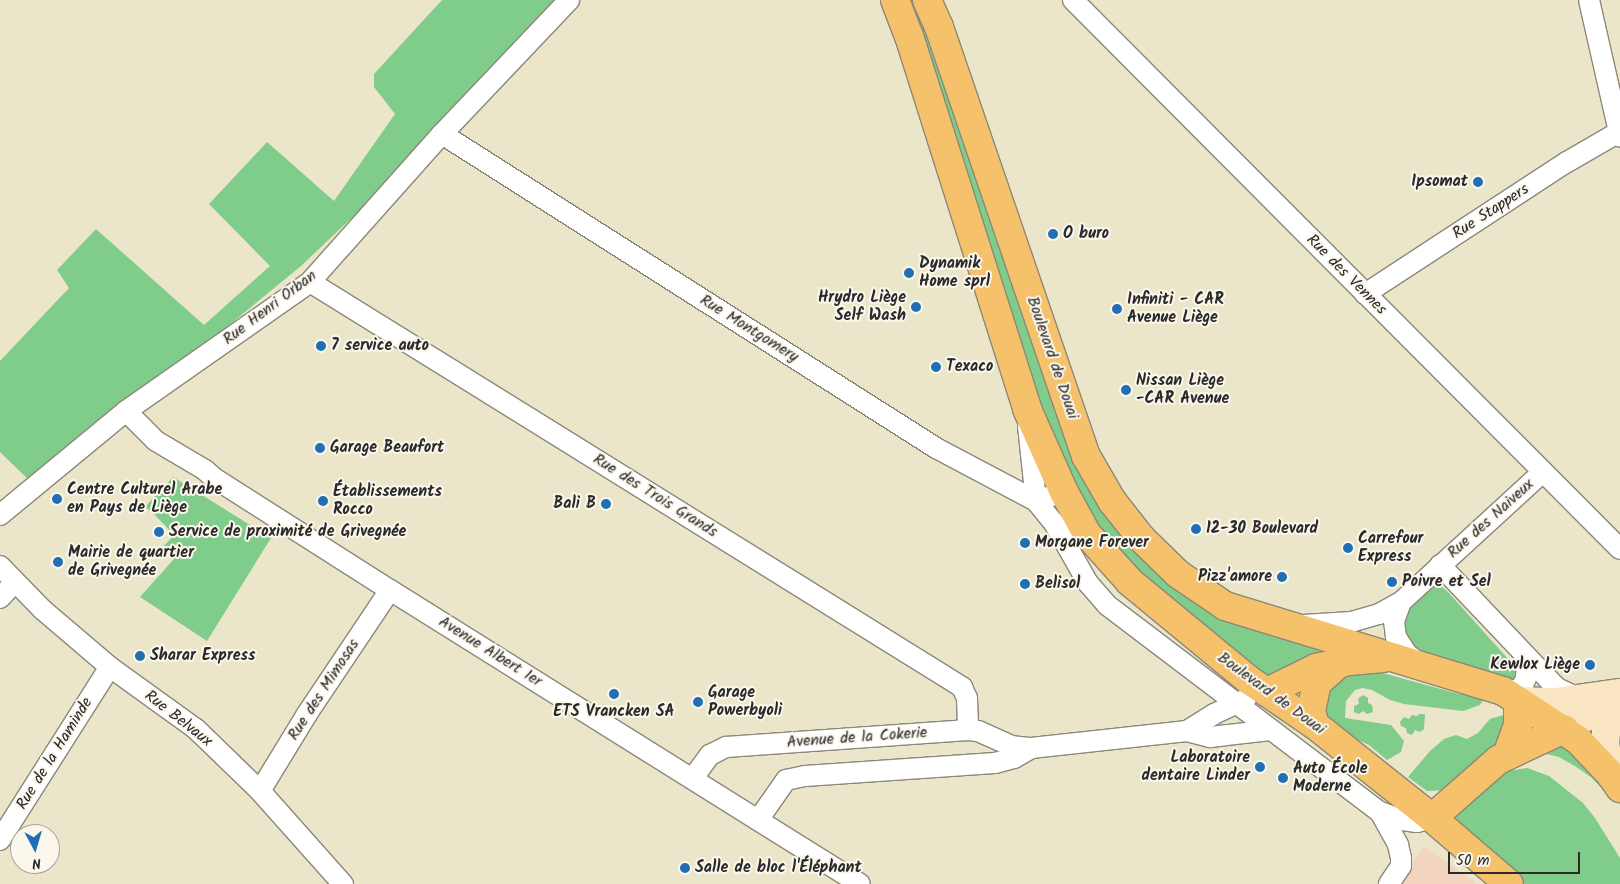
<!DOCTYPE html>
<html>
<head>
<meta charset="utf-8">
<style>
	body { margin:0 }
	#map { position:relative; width:1620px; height:884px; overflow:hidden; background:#ebe6c9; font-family:Kalam,sans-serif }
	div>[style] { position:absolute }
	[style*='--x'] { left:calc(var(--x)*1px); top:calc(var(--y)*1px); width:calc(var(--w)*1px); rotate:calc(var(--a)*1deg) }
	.built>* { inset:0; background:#f3d4bf }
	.green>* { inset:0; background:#7fcc8b }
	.roads { filter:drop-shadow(1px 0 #8b887a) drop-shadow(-1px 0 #8b887a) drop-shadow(0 1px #8b887a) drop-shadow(0 -1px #8b887a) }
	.street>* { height:20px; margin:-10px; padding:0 10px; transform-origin:10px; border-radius:10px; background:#fff }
	.secondary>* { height:28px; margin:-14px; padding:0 14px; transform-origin:14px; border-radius:14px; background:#fbe6c4 }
	.primary>* { height:28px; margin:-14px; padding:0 14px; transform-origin:14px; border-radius:14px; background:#f5c16b }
	.dots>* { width:14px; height:14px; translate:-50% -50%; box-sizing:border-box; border:2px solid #fbf7ec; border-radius:50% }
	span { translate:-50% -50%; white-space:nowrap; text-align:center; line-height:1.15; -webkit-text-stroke:4px #fbf7ec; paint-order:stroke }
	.poi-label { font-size:16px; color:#2b2b2b; font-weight:700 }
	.right { translate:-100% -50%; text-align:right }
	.left { translate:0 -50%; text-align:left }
	.street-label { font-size:16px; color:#2b2b2b }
	.north { position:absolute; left:10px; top:824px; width:50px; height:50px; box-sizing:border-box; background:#fbf7ec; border:1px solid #a8a59f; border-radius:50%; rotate:174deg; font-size:14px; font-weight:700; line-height:20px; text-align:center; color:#2b2b2b }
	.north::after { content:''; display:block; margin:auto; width:18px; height:22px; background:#1f6fb2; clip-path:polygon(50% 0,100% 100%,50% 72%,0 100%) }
	.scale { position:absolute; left:1448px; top:852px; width:132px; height:22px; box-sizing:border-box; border:2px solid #2b2b2b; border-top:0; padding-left:6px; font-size:15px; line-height:18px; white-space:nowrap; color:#2b2b2b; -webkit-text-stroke:4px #fbf7ec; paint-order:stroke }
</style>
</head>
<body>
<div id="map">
	<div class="built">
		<div style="clip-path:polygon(1424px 847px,1478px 884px,1396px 884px)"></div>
	</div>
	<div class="green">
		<div style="clip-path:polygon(442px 0,567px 0,441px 133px,301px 266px,34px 485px,0 452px,0 361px,69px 288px,57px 270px,96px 229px,204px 325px,270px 266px,209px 204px,267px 142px,334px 201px,395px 114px,374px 87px,374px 74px)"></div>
		<div style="clip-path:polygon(903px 0,915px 0,1134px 550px,1342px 653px,1264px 682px,1124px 568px,1057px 467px)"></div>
		<div style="clip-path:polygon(173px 477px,271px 538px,207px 641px,140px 597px,174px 559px,162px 548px,174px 535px,153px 513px,145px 507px)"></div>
		<div style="clip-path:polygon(1441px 586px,1448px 592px,1518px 670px,1519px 673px,1513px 681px,1415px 651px,1403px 636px,1404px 620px,1409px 609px,1432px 587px)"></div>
		<div style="clip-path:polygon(1368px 669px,1459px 694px,1487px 694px,1480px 705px,1463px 711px,1404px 704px,1390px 700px,1372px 690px,1362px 688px,1355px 690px,1346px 701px,1345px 718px,1391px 725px,1404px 741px,1401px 752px,1387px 760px,1369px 745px,1356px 739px,1337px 734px,1322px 719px,1326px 687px,1332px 679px)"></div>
		<div style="clip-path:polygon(1363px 695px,1368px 698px,1368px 703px,1372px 705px,1373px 712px,1367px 714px,1363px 711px,1359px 714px,1354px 712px,1354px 706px,1359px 704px,1358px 699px)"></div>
		<div style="clip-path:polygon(1419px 714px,1425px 714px,1424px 729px,1420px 732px,1415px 730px,1412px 735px,1407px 733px,1406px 728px,1401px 726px,1400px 722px,1404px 717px,1409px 719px,1412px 715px,1417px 716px)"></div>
		<div style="clip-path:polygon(1507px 714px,1507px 737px,1448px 790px,1427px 791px,1408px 777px,1430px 751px,1444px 739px,1456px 735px,1467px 739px,1478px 733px,1490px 719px)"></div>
		<div style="clip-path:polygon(1561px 740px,1615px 797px,1612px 799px,1592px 778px,1578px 768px,1559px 757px,1534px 751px)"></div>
		<div style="clip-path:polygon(1527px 768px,1549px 776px,1583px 803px,1595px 818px,1620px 858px,1620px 884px,1525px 884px,1499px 859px,1449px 820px,1480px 788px,1507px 771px)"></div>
	</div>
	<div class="roads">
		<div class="street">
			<div style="--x:1073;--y:0;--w:775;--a:45.1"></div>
			<div style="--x:1589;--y:0;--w:140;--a:77.2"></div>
			<div style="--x:442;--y:134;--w:585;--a:32.44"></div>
			<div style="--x:936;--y:448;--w:113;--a:27.9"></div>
			<div style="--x:1036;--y:501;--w:29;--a:-18"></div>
			<div style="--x:310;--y:282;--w:768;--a:31.85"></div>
			<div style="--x:962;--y:687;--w:12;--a:66"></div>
			<div style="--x:967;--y:698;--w:32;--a:88"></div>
			<div style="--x:1365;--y:294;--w:241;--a:-33.2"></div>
			<div style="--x:1567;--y:162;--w:60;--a:-30"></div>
			<div style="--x:126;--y:411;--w:42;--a:45"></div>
			<div style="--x:156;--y:441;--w:57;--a:30.6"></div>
			<div style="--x:205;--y:470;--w:12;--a:42"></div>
			<div style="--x:214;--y:478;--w:209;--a:32.5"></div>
			<div style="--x:390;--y:590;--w:554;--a:32.03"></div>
			<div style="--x:1028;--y:426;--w:75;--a:83.9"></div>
			<div style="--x:1036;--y:501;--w:28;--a:51"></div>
			<div style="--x:1054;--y:523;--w:69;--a:60.5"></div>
			<div style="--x:1088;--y:583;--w:29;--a:49"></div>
			<div style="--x:1107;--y:605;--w:343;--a:37.2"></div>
			<div style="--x:1380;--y:812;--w:23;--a:20"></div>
			<div style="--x:1402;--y:820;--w:15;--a:8"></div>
			<div style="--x:1417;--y:822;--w:16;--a:-15"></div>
			<div style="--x:0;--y:515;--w:163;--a:-39.5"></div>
			<div style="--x:126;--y:411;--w:225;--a:-35"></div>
			<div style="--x:310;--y:282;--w:198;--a:-48.3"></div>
			<div style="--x:442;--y:134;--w:185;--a:-46.5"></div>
			<div style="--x:1440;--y:565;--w:160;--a:46.5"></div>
			<div style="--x:1550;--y:681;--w:10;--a:45"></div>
			<div style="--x:1557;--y:688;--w:26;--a:25"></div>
			<div style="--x:0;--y:566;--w:62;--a:45.7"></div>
			<div style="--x:43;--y:610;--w:88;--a:40.4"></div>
			<div style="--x:110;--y:667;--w:106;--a:35.8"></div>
			<div style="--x:196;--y:729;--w:89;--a:44.1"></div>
			<div style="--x:260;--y:791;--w:125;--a:48.3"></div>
			<div style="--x:0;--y:598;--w:22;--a:-47"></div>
			<div style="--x:1303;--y:625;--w:48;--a:-3.6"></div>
			<div style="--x:1351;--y:622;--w:29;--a:-16"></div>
			<div style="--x:1379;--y:614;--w:25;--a:-29"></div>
			<div style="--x:1419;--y:663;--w:15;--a:-143"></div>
			<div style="--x:1407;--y:654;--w:20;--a:-123"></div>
			<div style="--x:1396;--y:637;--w:16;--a:-97"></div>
			<div style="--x:1394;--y:621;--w:20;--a:-70"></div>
			<div style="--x:1401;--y:602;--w:191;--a:-42.5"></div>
			<div style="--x:1503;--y:691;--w:14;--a:-4"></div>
			<div style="--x:1517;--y:690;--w:8;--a:-40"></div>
			<div style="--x:1523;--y:685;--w:8;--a:-67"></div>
			<div style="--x:1526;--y:678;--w:19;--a:-87"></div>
			<div style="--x:1187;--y:731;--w:32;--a:-32"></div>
			<div style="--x:1214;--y:714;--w:35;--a:-25"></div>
			<div style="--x:693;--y:778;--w:29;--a:-54"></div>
			<div style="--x:710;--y:755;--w:18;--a:-27"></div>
			<div style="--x:726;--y:747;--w:243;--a:-4"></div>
			<div style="--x:968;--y:730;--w:10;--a:6"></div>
			<div style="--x:978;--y:731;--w:36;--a:24"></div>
			<div style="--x:1011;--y:746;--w:20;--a:6"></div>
			<div style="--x:1031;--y:748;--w:157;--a:-6.2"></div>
			<div style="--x:1187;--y:731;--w:24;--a:15"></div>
			<div style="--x:1210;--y:737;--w:61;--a:-6.5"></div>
			<div style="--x:260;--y:791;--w:90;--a:-58.6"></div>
			<div style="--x:307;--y:714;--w:149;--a:-56.2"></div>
			<div style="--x:1380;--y:812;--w:38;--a:61"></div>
			<div style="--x:1398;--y:845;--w:13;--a:77"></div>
			<div style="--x:1401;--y:858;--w:8;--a:90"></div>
			<div style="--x:1401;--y:866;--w:22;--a:124"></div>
			<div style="--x:758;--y:820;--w:49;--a:-55"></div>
			<div style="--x:786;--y:780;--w:19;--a:-12"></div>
			<div style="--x:805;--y:776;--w:190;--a:-3.9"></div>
			<div style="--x:995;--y:763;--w:20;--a:-15"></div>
			<div style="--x:1014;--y:758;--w:20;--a:-30"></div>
			<div style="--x:0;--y:840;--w:205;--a:-57.6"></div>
		</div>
		<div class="secondary">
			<div style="--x:1518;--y:701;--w:37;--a:2"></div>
			<div style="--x:1555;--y:702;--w:66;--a:-7.9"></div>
			<div style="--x:1564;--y:729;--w:58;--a:-28.8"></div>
			<div style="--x:1611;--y:775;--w:31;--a:-101"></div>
			<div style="--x:1605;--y:745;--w:14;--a:-86"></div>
			<div style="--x:1606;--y:731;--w:26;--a:-58"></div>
		</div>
		<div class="primary">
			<div style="--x:895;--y:0;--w:39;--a:69"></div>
			<div style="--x:909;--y:36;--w:391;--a:72.4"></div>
			<div style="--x:1027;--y:409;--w:91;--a:66"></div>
			<div style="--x:1064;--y:492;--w:48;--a:61.3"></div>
			<div style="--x:1087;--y:534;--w:64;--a:48.1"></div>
			<div style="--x:1130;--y:582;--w:154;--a:39.5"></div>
			<div style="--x:1249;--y:680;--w:80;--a:34.3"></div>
			<div style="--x:1315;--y:725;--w:149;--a:38.5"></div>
			<div style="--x:1432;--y:818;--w:101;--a:40.6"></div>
			<div style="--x:927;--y:0;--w:30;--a:66"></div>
			<div style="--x:939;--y:27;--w:453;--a:71.1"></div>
			<div style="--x:1086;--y:456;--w:52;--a:60"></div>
			<div style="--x:1112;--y:501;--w:47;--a:51.9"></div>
			<div style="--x:1141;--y:538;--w:52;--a:44.2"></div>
			<div style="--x:1178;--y:574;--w:57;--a:34.2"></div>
			<div style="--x:1225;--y:606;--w:291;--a:17"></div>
			<div style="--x:1503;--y:691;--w:90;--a:33.2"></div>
			<div style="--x:1578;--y:740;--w:48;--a:46.7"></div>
			<div style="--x:1611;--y:775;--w:16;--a:55"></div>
			<div style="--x:1267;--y:692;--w:55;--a:-26.1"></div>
			<div style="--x:1316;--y:668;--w:35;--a:-12"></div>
			<div style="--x:1350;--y:661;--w:33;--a:-5"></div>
			<div style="--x:1315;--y:725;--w:15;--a:-106"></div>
			<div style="--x:1311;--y:711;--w:29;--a:-78"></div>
			<div style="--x:1317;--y:683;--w:28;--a:-42"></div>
			<div style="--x:1507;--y:755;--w:33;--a:-70"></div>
			<div style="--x:1518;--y:724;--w:23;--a:-90"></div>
			<div style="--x:1432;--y:818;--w:88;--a:-41.3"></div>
			<div style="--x:1498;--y:760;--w:73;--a:-25.2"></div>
		</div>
	</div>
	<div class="dots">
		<div style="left:1478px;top:182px;background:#1f6fb2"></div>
		<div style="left:1053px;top:234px;background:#1f6fb2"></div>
		<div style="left:909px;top:273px;background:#1f6fb2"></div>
		<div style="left:916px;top:307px;background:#1f6fb2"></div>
		<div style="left:1117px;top:309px;background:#1f6fb2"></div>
		<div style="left:321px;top:346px;background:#1f6fb2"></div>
		<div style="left:936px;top:367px;background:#1f6fb2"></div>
		<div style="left:1126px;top:390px;background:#1f6fb2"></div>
		<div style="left:320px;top:448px;background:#1f6fb2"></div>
		<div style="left:57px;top:499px;background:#1f6fb2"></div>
		<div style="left:323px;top:501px;background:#1f6fb2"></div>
		<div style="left:606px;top:504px;background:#1f6fb2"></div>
		<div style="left:1196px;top:529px;background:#1f6fb2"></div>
		<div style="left:159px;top:532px;background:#1f6fb2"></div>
		<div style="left:1025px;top:543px;background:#1f6fb2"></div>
		<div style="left:1348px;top:548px;background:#1f6fb2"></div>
		<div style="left:58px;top:562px;background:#1f6fb2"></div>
		<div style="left:1282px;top:577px;background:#1f6fb2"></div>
		<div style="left:1392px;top:582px;background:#1f6fb2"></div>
		<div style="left:1025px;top:584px;background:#1f6fb2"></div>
		<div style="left:140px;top:656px;background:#1f6fb2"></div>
		<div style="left:1590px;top:665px;background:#1f6fb2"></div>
		<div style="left:614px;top:694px;background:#1f6fb2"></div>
		<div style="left:698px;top:702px;background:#1f6fb2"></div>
		<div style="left:1260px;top:767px;background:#1f6fb2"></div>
		<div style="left:1283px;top:778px;background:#1f6fb2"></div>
		<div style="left:685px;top:868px;background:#1f6fb2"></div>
	</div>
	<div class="poi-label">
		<span class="right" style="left:1468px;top:182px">Ipsomat</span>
		<span class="left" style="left:1063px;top:234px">O buro</span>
		<span class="left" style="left:919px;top:273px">Dynamik<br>Home sprl</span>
		<span class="right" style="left:906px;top:307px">Hrydro Liège<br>Self Wash</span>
		<span class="left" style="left:1127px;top:309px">Infiniti - CAR<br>Avenue Liège</span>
		<span class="left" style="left:331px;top:346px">7 service auto</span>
		<span class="left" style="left:946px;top:367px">Texaco</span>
		<span class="left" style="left:1136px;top:390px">Nissan Liège<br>-CAR Avenue</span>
		<span class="left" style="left:330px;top:448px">Garage Beaufort</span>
		<span class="left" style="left:67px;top:499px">Centre Culturel Arabe<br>en Pays de Liège</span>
		<span class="left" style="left:333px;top:501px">Établissements<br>Rocco</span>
		<span class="right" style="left:596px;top:504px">Bali B</span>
		<span class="left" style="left:1206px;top:529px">12-30 Boulevard</span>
		<span class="left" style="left:169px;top:532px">Service de proximité de Grivegnée</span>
		<span class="left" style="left:1358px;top:548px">Carrefour<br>Express</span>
		<span class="left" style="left:1035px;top:543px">Morgane Forever</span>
		<span class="left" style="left:68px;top:562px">Mairie de quartier<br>de Grivegnée</span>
		<span class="right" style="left:1272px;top:577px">Pizz'amore</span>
		<span class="left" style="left:1402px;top:582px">Poivre et Sel</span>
		<span class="left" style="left:1035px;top:584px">Belisol</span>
		<span class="left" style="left:150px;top:656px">Sharar Express</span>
		<span class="right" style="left:1580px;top:665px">Kewlox Liège</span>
		<span class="left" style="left:708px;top:702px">Garage<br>Powerbyoli</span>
		<span style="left:614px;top:712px">ETS Vrancken SA</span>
		<span class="right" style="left:1250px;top:767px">Laboratoire<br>dentaire Linder</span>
		<span class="left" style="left:1293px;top:778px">Auto École<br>Moderne</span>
		<span class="left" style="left:695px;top:868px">Salle de bloc l'Éléphant</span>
	</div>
	<div class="street-label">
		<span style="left:1491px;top:212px;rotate:-33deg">Rue Stappers</span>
		<span style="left:1346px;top:275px;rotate:45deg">Rue des Vennes</span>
		<span style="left:270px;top:308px;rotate:-37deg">Rue Henri Orban</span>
		<span style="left:749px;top:329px;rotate:32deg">Rue Montgomery</span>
		<span style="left:1052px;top:358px;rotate:71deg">Boulevard de Douai</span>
		<span style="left:655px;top:496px;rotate:32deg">Rue des Trois Grands</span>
		<span style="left:1491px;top:519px;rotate:-42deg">Rue des Naiveux</span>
		<span style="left:490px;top:652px;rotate:32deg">Avenue Albert 1er</span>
		<span style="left:324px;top:690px;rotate:-57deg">Rue des Mimosas</span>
		<span style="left:1271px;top:694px;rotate:36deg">Boulevard de Douai</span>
		<span style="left:178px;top:719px;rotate:38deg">Rue Belvaux</span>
		<span style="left:857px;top:738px;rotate:-4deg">Avenue de la Cokerie</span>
		<span style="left:55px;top:754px;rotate:-58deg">Rue de la Haminde</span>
	</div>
	<div class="north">N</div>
	<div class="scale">50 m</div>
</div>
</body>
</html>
